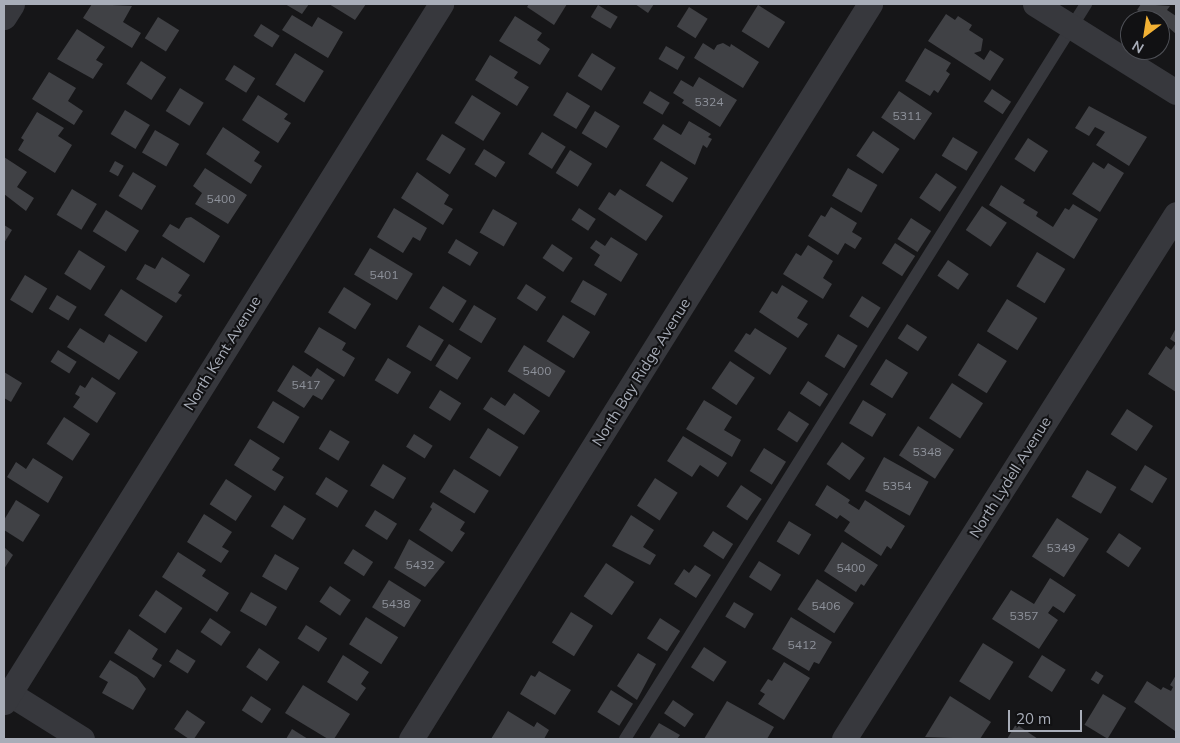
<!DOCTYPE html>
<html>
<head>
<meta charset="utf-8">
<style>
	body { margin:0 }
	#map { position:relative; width:1180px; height:743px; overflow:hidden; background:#161618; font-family:Mulish,sans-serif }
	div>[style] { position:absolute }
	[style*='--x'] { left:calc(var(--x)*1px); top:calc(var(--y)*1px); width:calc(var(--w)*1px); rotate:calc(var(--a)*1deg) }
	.building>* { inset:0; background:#404145; transform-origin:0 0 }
	.lane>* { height:12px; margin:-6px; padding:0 6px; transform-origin:6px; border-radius:6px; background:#37383d }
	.street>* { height:25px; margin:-12.5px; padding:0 12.5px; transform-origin:12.5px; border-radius:12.5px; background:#37383d }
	span { translate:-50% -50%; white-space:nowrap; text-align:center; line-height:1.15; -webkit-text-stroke:4px #111113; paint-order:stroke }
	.number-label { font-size:12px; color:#8e929b }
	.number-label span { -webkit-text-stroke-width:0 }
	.street-label { font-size:15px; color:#a8adb8 }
	.frame { position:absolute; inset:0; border:5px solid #a8adb8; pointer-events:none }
	.north { position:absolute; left:1120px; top:10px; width:50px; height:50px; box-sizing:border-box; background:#111113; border:1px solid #4d4f55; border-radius:50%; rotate:211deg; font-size:14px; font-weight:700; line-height:20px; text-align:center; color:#a8adb8 }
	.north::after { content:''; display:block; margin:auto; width:18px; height:22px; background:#f2b134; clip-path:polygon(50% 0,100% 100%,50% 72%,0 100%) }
	.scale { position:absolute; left:1008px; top:710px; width:74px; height:22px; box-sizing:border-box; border:2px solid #a8adb8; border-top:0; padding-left:6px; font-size:15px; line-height:18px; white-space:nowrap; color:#a8adb8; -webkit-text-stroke:4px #111113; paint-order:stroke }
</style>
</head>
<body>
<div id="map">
	<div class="building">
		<div style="clip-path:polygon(92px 4px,132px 6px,123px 22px,141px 33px,132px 48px,83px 18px)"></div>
		<div style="clip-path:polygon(285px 4px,309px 4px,302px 14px)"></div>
		<div style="clip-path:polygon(329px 4px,366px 4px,355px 20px)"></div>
		<div style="clip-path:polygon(529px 4px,567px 4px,554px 25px,527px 7px)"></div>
		<div style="clip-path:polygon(635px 4px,654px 4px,648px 13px)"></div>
		<div style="clip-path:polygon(1141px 4px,1170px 6px,1167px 10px,1176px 16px,1176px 34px,1160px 20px,1153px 20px,1137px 10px)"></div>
		<div style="left:598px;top:5px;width:23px;height:14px;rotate:31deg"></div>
		<div style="left:758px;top:5px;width:32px;height:31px;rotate:32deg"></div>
		<div style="left:689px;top:7px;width:22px;height:23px;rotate:32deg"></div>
		<div style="clip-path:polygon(946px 14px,955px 20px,958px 16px,972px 25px,969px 30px,983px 39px,981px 51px,974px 53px,984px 60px,990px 50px,1004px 59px,990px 81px,928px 41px)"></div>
		<div style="clip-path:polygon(292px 15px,312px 27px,318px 17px,343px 32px,328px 58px,282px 30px)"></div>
		<div style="clip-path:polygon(515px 16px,542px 33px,537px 40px,550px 49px,540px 65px,499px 41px)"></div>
		<div style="left:158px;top:17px;width:25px;height:25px;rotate:32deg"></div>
		<div style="left:261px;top:24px;width:22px;height:14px;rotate:32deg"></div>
		<div style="clip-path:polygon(77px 29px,105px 47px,96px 60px,103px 64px,93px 79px,57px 59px)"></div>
		<div style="clip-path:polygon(703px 43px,714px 50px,717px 45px,723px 43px,730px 47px,731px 44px,759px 62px,743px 88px,694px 58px)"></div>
		<div style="left:666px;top:46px;width:22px;height:15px;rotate:30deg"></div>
		<div style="clip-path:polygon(925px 48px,951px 63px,946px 71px,950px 74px,938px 93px,934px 90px,930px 96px,905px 81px)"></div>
		<div style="left:295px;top:53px;width:34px;height:37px;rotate:32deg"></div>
		<div style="left:592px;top:53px;width:28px;height:27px;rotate:32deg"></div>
		<div style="clip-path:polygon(490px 55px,518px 72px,514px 78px,529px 87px,517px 106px,475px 80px)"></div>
		<div style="left:141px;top:61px;width:30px;height:27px;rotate:33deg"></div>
		<div style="left:234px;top:65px;width:25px;height:17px;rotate:32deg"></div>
		<div style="clip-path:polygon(49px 72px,76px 88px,68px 101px,83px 111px,74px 125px,32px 99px)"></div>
		<div style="clip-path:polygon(699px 77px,737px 100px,720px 127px,682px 103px,684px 100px,673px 93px,681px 80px,693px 87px)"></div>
		<div style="left:180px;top:88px;width:28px;height:27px;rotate:32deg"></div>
		<div style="left:992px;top:89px;width:23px;height:15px;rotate:34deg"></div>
		<div style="left:650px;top:91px;width:23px;height:14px;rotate:31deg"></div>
		<div style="left:899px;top:91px;width:40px;height:32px;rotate:34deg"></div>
		<div style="left:567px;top:92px;width:27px;height:27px;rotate:31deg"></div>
		<div style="clip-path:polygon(258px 95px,288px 114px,284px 119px,291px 123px,278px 143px,242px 120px)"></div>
		<div style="left:472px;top:95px;width:34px;height:33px;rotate:32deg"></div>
		<div style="clip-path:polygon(1089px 106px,1147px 137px,1129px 166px,1096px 145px,1105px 132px,1095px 127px,1089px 136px,1075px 128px)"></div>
		<div style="left:125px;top:110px;width:29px;height:28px;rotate:31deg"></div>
		<div style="left:595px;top:111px;width:29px;height:26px;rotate:31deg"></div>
		<div style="clip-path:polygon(37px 112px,64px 128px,58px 136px,72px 145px,55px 173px,18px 150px,24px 140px,21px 138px)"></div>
		<div style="clip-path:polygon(689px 121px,711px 134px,708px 137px,712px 139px,707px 148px,703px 145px,695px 165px,653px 139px,663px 124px,681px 135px)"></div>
		<div style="clip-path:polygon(223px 127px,260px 152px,254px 161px,262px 166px,251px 184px,206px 154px)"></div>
		<div style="left:155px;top:130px;width:28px;height:26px;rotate:30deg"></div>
		<div style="left:873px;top:131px;width:32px;height:30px;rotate:34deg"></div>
		<div style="left:542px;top:132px;width:28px;height:26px;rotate:32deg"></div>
		<div style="left:442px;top:134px;width:28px;height:30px;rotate:32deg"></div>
		<div style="left:953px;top:137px;width:29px;height:22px;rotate:31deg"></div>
		<div style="left:1028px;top:138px;width:24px;height:25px;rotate:33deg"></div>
		<div style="left:484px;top:149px;width:25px;height:18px;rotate:32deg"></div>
		<div style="left:570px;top:150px;width:26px;height:27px;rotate:32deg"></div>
		<div style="clip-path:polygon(4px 157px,27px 172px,17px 187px,34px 198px,26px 211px,4px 194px)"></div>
		<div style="left:115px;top:161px;width:10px;height:12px;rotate:29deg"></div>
		<div style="left:661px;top:161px;width:32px;height:29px;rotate:32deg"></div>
		<div style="clip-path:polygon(1093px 162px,1104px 169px,1108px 163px,1124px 173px,1100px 212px,1072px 194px)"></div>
		<div style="clip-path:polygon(205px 168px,247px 195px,228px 224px,195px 204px,202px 193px,193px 186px)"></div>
		<div style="left:848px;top:168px;width:34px;height:32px;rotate:30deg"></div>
		<div style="left:133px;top:172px;width:27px;height:28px;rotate:31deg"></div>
		<div style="clip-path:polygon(417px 172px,449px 195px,444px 204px,453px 209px,443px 225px,401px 198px)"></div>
		<div style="left:936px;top:173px;width:25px;height:30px;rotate:34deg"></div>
		<div style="clip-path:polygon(1001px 185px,1025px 200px,1023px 203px,1038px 212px,1036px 216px,1053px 227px,1065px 208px,1069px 210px,1073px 204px,1098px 219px,1074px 259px,989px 205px)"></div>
		<div style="left:72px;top:189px;width:29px;height:30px;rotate:31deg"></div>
		<div style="clip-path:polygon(620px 189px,663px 216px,646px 241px,598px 209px,609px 192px,615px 196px)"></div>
		<div style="left:982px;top:206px;width:30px;height:29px;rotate:34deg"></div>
		<div style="clip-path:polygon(831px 207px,857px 223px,852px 232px,862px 238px,855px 249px,845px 243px,838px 255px,808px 236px,821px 215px,825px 217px)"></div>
		<div style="clip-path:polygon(394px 208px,427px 228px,420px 241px,413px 237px,403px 253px,377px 237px)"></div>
		<div style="left:579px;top:208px;width:20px;height:14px;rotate:33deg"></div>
		<div style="left:493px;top:209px;width:28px;height:27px;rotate:30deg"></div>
		<div style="left:106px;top:210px;width:39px;height:25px;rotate:32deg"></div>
		<div style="clip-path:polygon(191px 217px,220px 236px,204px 263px,162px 236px,170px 224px,179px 229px,186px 218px)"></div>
		<div style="left:911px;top:218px;width:24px;height:25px;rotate:33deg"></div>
		<div style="clip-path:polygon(4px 225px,12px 230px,4px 243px)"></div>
		<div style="clip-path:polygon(611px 237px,638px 254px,621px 282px,594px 265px,600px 255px,590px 248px,596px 240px,605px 246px)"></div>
		<div style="left:456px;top:239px;width:26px;height:16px;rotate:31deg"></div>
		<div style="left:895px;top:243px;width:24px;height:24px;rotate:33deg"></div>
		<div style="left:552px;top:244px;width:25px;height:17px;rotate:34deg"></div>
		<div style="clip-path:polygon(808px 245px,833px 261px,823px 278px,832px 284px,823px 299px,783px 274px,796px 253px,801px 256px)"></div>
		<div style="left:370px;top:248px;width:50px;height:31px;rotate:31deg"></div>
		<div style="left:79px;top:250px;width:31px;height:28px;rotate:32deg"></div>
		<div style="left:1037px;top:252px;width:33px;height:40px;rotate:31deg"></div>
		<div style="clip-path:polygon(162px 257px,190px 275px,178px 293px,182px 295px,176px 303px,136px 279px,145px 264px,155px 269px)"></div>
		<div style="left:948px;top:260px;width:25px;height:19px;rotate:34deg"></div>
		<div style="left:25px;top:275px;width:26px;height:29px;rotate:31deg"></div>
		<div style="left:583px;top:280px;width:28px;height:25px;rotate:30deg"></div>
		<div style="left:526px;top:284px;width:24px;height:17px;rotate:33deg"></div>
		<div style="clip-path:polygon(782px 285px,808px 301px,797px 318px,808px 324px,798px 338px,759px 312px,772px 291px,777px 294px)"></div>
		<div style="left:443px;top:286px;width:28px;height:26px;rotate:32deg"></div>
		<div style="left:344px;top:287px;width:32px;height:30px;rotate:32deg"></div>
		<div style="left:121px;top:289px;width:50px;height:31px;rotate:33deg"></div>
		<div style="left:57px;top:295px;width:23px;height:16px;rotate:31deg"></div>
		<div style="left:862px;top:296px;width:22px;height:24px;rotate:32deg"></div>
		<div style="left:1007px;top:299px;width:36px;height:38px;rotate:32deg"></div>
		<div style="left:474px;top:305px;width:26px;height:29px;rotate:31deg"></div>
		<div style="left:563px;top:315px;width:32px;height:31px;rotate:32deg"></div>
		<div style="left:907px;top:324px;width:24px;height:17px;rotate:33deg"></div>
		<div style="left:419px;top:325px;width:29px;height:25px;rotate:31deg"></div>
		<div style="clip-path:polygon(319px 327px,346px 343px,342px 350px,355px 358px,344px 377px,304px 352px)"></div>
		<div style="clip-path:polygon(80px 328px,104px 343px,109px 334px,138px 352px,119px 380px,67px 347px)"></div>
		<div style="clip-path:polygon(755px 328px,787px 348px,770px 375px,734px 351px,746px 333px,750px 335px)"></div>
		<div style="clip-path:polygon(1176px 328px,1176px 392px,1148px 374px,1166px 346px,1171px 350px,1176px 343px,1170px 339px)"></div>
		<div style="left:838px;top:334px;width:23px;height:26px;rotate:31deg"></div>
		<div style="left:978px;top:343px;width:34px;height:38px;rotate:32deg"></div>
		<div style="left:449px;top:344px;width:26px;height:26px;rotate:32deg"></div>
		<div style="left:524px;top:345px;width:49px;height:31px;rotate:32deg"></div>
		<div style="left:58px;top:350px;width:22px;height:14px;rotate:32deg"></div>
		<div style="left:388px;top:358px;width:27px;height:26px;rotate:31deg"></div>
		<div style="left:886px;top:359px;width:26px;height:30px;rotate:32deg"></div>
		<div style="left:730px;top:361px;width:30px;height:33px;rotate:34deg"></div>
		<div style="clip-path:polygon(293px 365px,311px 377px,317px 368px,335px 380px,322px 400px,313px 395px,304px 408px,277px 391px)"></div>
		<div style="clip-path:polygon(4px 372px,22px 383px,11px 402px,4px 398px)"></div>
		<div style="clip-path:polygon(92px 377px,116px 393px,97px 423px,73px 407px,80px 397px,75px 394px,80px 385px,85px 388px)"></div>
		<div style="left:808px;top:381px;width:24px;height:15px;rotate:33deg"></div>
		<div style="left:952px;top:383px;width:37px;height:42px;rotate:33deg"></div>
		<div style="left:440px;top:390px;width:25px;height:21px;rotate:32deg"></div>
		<div style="clip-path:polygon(514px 393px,540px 411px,524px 435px,483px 409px,491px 397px,505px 406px)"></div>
		<div style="clip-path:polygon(704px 400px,732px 417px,724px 430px,741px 440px,732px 457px,686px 429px)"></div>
		<div style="left:863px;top:400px;width:27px;height:27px;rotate:31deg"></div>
		<div style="left:273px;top:401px;width:31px;height:31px;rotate:31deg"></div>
		<div style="left:1127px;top:409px;width:31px;height:30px;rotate:33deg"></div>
		<div style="left:789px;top:411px;width:24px;height:22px;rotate:33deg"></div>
		<div style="left:64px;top:417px;width:31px;height:32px;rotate:33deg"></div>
		<div style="left:918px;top:426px;width:43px;height:35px;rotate:33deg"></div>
		<div style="left:488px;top:428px;width:36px;height:35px;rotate:32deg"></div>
		<div style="left:330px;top:430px;width:23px;height:22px;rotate:31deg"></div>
		<div style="left:414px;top:434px;width:22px;height:15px;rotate:32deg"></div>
		<div style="clip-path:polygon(683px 436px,727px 463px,718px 477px,700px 465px,692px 477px,667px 461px)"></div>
		<div style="clip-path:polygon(250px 439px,280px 458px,272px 470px,284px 477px,275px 491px,234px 465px)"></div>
		<div style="left:842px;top:442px;width:28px;height:27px;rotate:35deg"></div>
		<div style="left:764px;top:448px;width:26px;height:27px;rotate:32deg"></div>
		<div style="left:884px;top:457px;width:51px;height:39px;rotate:29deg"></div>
		<div style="clip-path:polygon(33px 458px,63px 477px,48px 503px,7px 477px,16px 462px,26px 469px)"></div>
		<div style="left:383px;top:464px;width:27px;height:25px;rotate:31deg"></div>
		<div style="left:1145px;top:465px;width:26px;height:29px;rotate:31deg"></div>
		<div style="left:454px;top:469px;width:41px;height:27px;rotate:32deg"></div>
		<div style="left:1087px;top:470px;width:34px;height:31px;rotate:30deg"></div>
		<div style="left:326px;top:477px;width:26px;height:20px;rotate:32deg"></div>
		<div style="left:655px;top:478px;width:27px;height:33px;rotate:33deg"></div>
		<div style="left:226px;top:479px;width:31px;height:30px;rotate:33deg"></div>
		<div style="left:741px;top:485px;width:25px;height:26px;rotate:34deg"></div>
		<div style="clip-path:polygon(827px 485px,850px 500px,848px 503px,859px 510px,865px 500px,905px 526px,891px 549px,887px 546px,881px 556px,844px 531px,850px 522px,840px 515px,837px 519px,815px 505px)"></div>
		<div style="clip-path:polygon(16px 500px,40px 515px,23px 542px,4px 530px,4px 520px)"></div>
		<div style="clip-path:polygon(433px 502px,465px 522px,460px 530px,465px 533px,452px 552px,419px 530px,432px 509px,430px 507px)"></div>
		<div style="left:284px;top:505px;width:26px;height:25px;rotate:32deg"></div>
		<div style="left:375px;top:510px;width:26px;height:19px;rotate:32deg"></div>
		<div style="clip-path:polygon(204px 514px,232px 532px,222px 547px,229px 551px,221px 563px,187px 542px)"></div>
		<div style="clip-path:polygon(631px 515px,654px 530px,643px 547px,656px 555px,650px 565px,612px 546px)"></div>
		<div style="left:1057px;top:518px;width:38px;height:46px;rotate:33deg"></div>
		<div style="left:789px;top:521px;width:26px;height:24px;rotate:31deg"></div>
		<div style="left:713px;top:531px;width:24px;height:18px;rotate:33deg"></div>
		<div style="left:1119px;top:533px;width:27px;height:23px;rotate:34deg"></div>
		<div style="clip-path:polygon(409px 539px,445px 562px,425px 587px,394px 568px)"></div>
		<div style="clip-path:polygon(842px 542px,878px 565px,864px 586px,861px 584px,856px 592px,824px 571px)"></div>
		<div style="clip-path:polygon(4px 547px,13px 555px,4px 569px)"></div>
		<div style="left:353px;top:549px;width:24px;height:17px;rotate:33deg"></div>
		<div style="clip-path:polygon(178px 552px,206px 570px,202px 576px,229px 593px,217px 612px,162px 577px)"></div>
		<div style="left:275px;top:554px;width:28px;height:26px;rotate:30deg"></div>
		<div style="left:759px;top:561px;width:26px;height:19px;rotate:32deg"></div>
		<div style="left:606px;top:563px;width:34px;height:40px;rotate:34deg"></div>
		<div style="clip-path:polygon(695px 565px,711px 575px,696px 598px,674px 584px,684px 569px,689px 573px)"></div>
		<div style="clip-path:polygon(1050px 578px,1076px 595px,1064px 613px,1053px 606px,1048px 613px,1058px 620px,1039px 649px,992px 619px,1011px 590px,1034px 604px)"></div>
		<div style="left:817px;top:579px;width:44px;height:36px;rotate:33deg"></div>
		<div style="left:389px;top:580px;width:38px;height:32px;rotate:32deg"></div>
		<div style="left:330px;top:586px;width:25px;height:19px;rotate:34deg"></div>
		<div style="left:156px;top:590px;width:32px;height:31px;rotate:34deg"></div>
		<div style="left:251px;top:592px;width:30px;height:22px;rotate:30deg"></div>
		<div style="left:734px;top:602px;width:23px;height:17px;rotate:31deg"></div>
		<div style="left:571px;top:612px;width:26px;height:36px;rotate:32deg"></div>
		<div style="left:366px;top:617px;width:38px;height:32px;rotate:32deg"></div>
		<div style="clip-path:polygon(791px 617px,832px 642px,819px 664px,814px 662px,809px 671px,772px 649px)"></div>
		<div style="left:210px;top:618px;width:25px;height:17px;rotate:34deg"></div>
		<div style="left:660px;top:618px;width:24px;height:24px;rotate:33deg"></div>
		<div style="left:306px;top:625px;width:25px;height:16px;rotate:32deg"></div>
		<div style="clip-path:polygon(129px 629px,158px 649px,152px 659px,162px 665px,154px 678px,114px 653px)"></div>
		<div style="left:983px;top:643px;width:36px;height:45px;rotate:32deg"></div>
		<div style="left:704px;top:647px;width:27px;height:24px;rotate:33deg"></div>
		<div style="left:259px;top:648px;width:25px;height:23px;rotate:34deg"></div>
		<div style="left:177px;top:649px;width:22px;height:15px;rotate:32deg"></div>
		<div style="clip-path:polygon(638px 653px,656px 664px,637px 700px,617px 686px)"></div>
		<div style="clip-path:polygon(343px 655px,369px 672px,361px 684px,366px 688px,357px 701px,327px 682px)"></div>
		<div style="left:1042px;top:655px;width:28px;height:26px;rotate:32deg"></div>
		<div style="clip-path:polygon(110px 660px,137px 677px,146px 689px,133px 710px,102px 693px,108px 682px,99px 677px)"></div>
		<div style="clip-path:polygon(784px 662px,810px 678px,784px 720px,758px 704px,765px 694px,760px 691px,768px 679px,772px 681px)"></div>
		<div style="clip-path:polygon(539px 671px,571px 690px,555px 715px,520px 694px,531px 675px,535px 677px)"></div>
		<div style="left:1096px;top:671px;width:9px;height:10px;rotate:32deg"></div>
		<div style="clip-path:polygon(1176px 675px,1176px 730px,1175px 731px,1134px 702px,1147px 681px,1161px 690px,1163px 687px,1171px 691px,1173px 687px,1170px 685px)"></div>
		<div style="clip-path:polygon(303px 685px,350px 714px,334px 739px,328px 739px,285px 713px)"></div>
		<div style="left:611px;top:690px;width:26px;height:26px;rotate:32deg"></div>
		<div style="left:1103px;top:694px;width:27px;height:36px;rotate:31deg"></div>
		<div style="left:251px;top:696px;width:24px;height:17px;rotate:33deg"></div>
		<div style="clip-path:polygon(950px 696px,991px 722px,980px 739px,925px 737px)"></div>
		<div style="left:673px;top:700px;width:25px;height:16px;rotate:34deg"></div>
		<div style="clip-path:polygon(727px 701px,774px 727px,767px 739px,704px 739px)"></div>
		<div style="left:187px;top:710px;width:22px;height:23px;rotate:34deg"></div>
		<div style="clip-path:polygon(508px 711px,534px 727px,537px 722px,549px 730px,544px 739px,491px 739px)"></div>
		<div style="clip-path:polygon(659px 723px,680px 735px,677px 739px,649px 739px)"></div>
		<div style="clip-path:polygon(1016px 724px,1038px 739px,1007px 739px)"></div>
		<div style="clip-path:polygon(292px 729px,308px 739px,286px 739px)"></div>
	</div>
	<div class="lane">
		<div style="--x:625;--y:739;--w:868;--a:-57.9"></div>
	</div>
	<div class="street">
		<div style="--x:1035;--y:4;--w:166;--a:32"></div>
		<div style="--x:4;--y:17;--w:15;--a:-58"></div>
		<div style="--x:4;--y:690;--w:92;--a:32.1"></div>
		<div style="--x:4;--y:702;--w:824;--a:-57.95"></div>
		<div style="--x:411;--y:739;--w:867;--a:-58.02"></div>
		<div style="--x:844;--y:739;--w:621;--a:-57.69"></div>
	</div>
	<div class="number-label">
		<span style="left:709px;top:102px">5324</span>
		<span style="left:907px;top:116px">5311</span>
		<span style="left:221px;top:199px">5400</span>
		<span style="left:384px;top:275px">5401</span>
		<span style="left:537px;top:371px">5400</span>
		<span style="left:306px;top:385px">5417</span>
		<span style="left:927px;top:452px">5348</span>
		<span style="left:897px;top:486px">5354</span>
		<span style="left:1061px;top:548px">5349</span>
		<span style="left:420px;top:565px">5432</span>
		<span style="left:851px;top:568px">5400</span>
		<span style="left:396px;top:604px">5438</span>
		<span style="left:826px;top:606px">5406</span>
		<span style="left:1024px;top:616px">5357</span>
		<span style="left:802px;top:645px">5412</span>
	</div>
	<div class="street-label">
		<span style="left:222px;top:353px;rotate:-58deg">North Kent Avenue</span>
		<span style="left:641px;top:372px;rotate:-58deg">North Bay Ridge Avenue</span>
		<span style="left:1010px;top:477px;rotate:-58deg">North Lydell Avenue</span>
	</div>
	<div class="frame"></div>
	<div class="north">N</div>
	<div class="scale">20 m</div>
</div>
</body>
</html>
